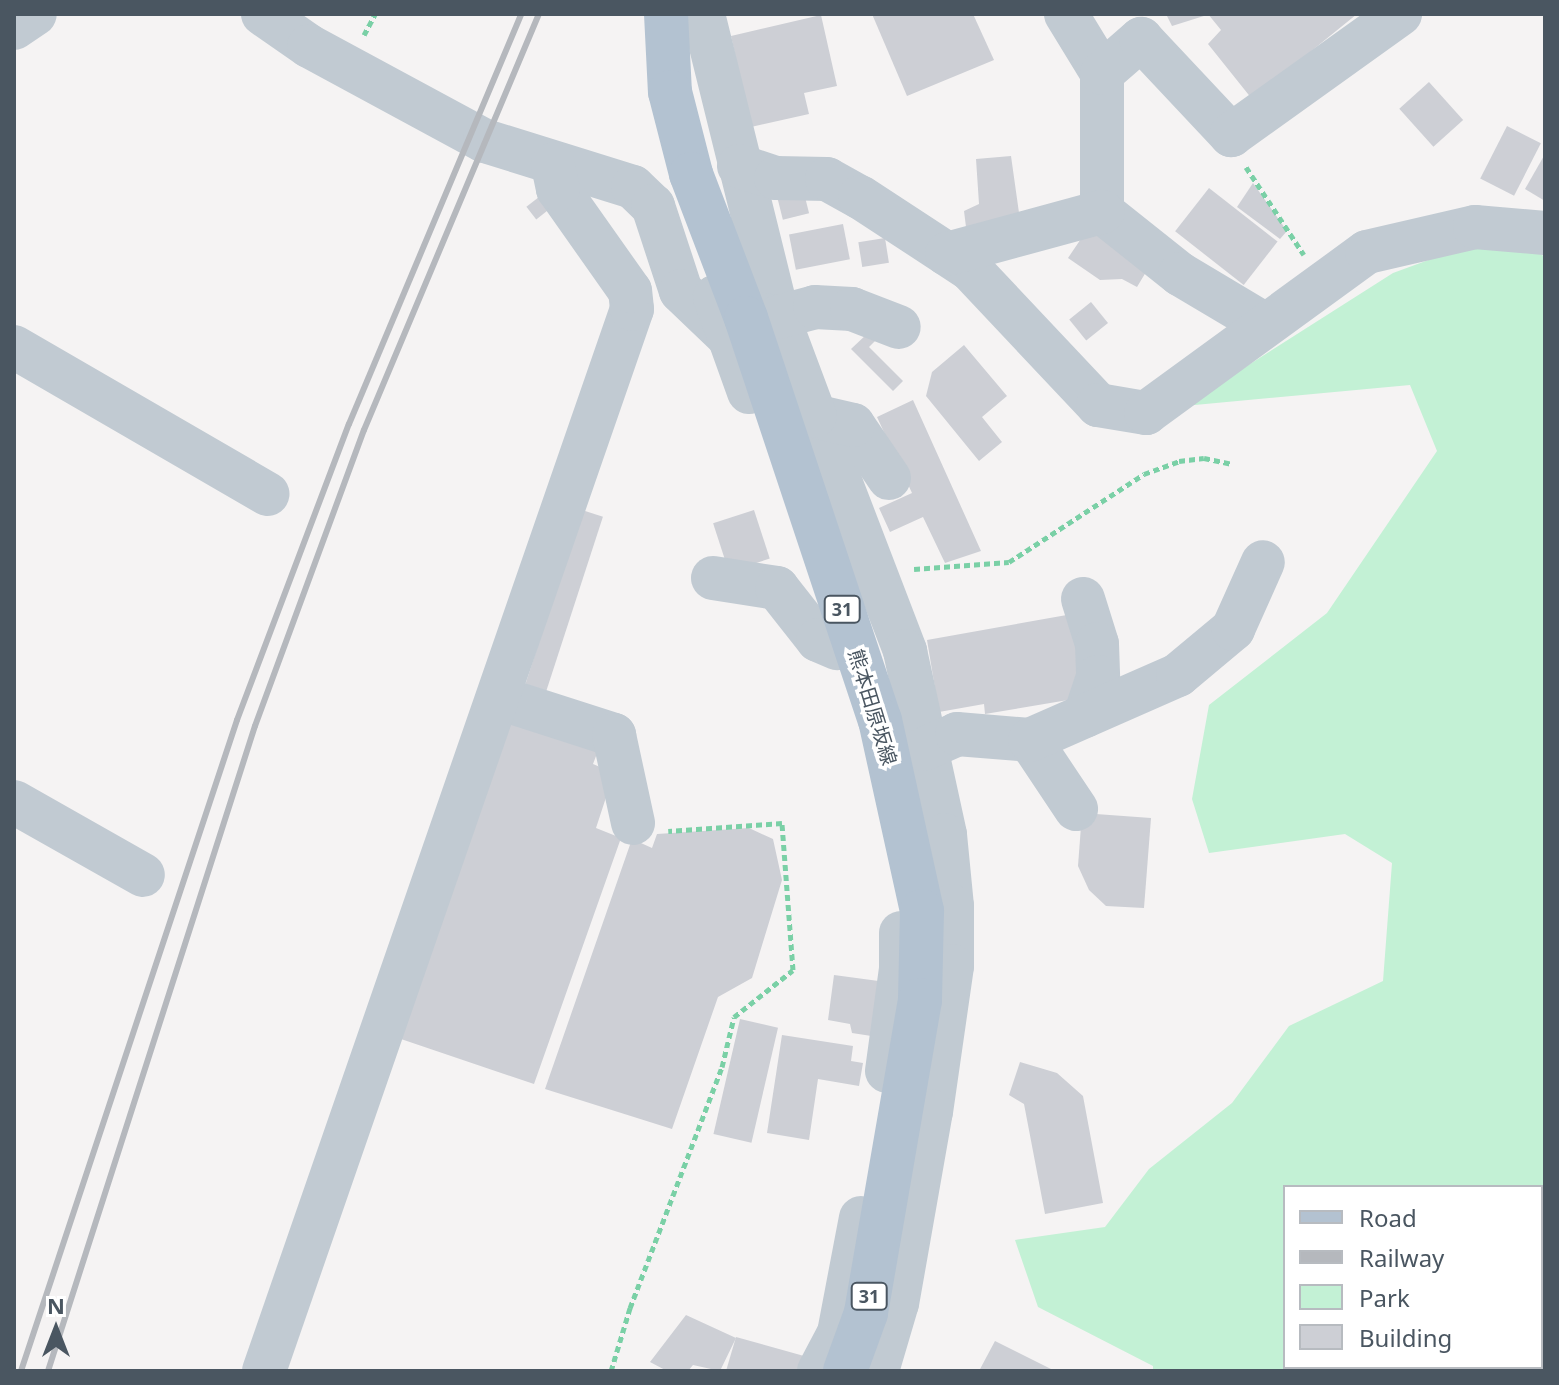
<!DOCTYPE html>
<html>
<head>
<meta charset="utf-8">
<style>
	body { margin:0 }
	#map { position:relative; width:1559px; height:1385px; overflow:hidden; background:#f5f3f3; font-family:"Noto Sans","Noto Sans JP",sans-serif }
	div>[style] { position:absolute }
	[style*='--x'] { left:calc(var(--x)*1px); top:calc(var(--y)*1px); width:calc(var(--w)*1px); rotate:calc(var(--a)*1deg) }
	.green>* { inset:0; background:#c3f1d5 }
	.building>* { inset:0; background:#cdcfd5; transform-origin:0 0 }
	.path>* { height:5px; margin-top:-2.5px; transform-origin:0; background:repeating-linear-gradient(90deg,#7ad0a6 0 6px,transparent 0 10px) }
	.minor>* { height:44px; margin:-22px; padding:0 22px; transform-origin:22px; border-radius:22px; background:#c1cad2 }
	.major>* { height:44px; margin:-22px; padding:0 22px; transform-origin:22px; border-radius:22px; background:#b3c2d1 }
	.rail>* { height:6px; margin:-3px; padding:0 3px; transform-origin:3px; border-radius:3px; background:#b5b8bd }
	span { translate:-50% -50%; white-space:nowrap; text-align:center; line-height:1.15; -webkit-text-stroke:7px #fff; paint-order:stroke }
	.shield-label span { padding:2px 6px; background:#fff; border:2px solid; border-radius:6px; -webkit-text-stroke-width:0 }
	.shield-label { font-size:18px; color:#4a5661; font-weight:700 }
	.street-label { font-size:20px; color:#4a5661 }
	.frame { position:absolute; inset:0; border:16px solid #4a5661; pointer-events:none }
	.legend { position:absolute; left:1283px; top:1185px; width:260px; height:184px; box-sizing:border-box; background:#fff; border:2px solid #b7bbc0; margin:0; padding:10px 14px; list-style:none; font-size:24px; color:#4a5661 }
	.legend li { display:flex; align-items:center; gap:16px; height:40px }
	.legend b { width:40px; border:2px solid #b7bbc0 }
	.north { position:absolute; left:16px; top:1289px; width:80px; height:80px; -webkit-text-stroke:6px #fff; paint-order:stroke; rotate:0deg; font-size:22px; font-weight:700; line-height:32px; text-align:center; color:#4a5661 }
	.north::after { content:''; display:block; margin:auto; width:28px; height:36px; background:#4a5661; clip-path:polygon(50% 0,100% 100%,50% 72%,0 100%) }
</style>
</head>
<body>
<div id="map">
	<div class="green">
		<div style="clip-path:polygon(1464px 247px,1536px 251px,1545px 257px,1545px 1270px,1541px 1271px,1541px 1187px,1285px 1187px,1285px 1367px,1466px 1367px,1466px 1371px,1153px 1371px,1153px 1366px,1038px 1307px,1015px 1240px,1105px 1227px,1149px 1169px,1232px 1103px,1289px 1026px,1383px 981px,1392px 863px,1345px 834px,1209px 853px,1192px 799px,1209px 705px,1327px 613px,1437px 451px,1410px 385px,1184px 406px,1393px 273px)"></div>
	</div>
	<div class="building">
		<div style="clip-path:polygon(872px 14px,973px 14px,994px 60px,907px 96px)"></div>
		<div style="clip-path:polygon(1166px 14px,1207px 14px,1207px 15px,1172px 26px)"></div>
		<div style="clip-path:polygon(1208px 14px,1357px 14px,1252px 99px,1208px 44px,1221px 30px)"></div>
		<div style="clip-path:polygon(821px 15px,837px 86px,804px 93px,809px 114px,751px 127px,731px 36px)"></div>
		<div style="left:1429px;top:82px;width:51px;height:40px;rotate:48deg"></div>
		<div style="left:1507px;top:126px;width:38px;height:59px;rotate:27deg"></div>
		<div style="clip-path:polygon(1545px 154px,1545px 201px,1525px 189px)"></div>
		<div style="clip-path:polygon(1011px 156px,1021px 227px,968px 243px,964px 211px,979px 204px,976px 159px)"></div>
		<div style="clip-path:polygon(1253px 183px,1287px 231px,1280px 239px,1237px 207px)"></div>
		<div style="left:1209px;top:188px;width:87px;height:55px;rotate:38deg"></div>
		<div style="left:803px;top:189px;width:25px;height:27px;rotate:76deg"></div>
		<div style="left:539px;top:197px;width:16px;height:16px;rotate:52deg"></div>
		<div style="left:843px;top:224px;width:36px;height:55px;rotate:79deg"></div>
		<div style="clip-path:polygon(1091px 224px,1149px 267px,1137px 287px,1122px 279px,1100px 280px,1068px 258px)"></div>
		<div style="left:885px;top:238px;width:25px;height:27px;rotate:81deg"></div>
		<div style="left:1091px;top:302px;width:27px;height:28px;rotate:51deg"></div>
		<div style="clip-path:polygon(868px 333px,876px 340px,869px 347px,903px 381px,893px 391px,851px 349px)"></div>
		<div style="clip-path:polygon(964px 345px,1007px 396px,982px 417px,1002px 442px,979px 461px,926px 396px,932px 372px)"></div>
		<div style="clip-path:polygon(913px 400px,981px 551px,945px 563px,923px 517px,890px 532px,879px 508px,912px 493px,877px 417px)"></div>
		<div style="left:582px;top:510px;width:22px;height:183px;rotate:18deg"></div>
		<div style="left:754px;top:510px;width:51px;height:43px;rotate:72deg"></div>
		<div style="clip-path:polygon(1078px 613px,1091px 685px,1074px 699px,985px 714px,984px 704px,939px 712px,927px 640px)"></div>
		<div style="clip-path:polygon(511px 713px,601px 743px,593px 764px,614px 773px,596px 828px,621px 838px,534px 1084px,398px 1038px)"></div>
		<div style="clip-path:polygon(1082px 813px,1151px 818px,1144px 908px,1106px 906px,1089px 890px,1078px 866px)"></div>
		<div style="clip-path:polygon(749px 828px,773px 839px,782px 880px,752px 978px,718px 997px,672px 1129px,545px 1089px,632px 839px,652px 848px,657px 834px)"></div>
		<div style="clip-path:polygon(834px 975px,886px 982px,878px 1037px,852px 1033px,850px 1024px,828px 1020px)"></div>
		<div style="left:740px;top:1019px;width:39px;height:118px;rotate:13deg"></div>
		<div style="clip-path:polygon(782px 1035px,853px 1046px,851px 1061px,863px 1063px,859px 1086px,818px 1079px,809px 1140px,767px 1133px)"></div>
		<div style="clip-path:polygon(1020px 1062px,1057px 1073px,1083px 1096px,1103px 1203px,1045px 1214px,1024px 1104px,1009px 1095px)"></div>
		<div style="clip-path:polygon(686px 1315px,736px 1338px,720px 1371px,693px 1365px,688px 1371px,667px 1371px,650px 1362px)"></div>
		<div style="clip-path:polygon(736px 1337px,804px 1356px,800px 1371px,726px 1371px)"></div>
		<div style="clip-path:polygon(995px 1341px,1055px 1371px,979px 1371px)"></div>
		<div style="clip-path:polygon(1545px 1345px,1545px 1371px,1503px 1371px,1541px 1367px)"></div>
	</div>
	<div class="path">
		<div style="--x:364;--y:35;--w:24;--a:-62"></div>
		<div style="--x:1246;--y:167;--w:105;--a:56.6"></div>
		<div style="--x:914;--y:569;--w:95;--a:-4.2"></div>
		<div style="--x:1009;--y:562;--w:161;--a:-33.1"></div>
		<div style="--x:1144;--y:474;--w:37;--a:-20"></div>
		<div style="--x:1179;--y:461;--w:25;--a:-7"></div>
		<div style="--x:1204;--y:458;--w:29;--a:12"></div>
		<div style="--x:611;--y:1371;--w:66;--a:-73.2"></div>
		<div style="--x:630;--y:1308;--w:258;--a:-69.1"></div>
		<div style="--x:722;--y:1067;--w:51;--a:-76.5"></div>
		<div style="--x:734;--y:1017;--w:75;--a:-38.5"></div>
		<div style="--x:793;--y:970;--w:147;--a:-94.3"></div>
		<div style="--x:782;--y:823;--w:114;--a:176"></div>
	</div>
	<div class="minor">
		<div style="--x:263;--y:14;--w:56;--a:34.8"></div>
		<div style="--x:309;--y:46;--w:200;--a:28.4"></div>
		<div style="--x:485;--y:141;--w:155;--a:17.3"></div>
		<div style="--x:633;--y:187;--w:28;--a:44"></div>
		<div style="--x:653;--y:206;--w:89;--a:71.8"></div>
		<div style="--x:681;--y:291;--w:66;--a:43.8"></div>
		<div style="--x:703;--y:14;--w:312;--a:76.1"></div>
		<div style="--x:778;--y:317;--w:35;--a:-173"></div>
		<div style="--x:1066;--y:14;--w:69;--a:58.6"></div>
		<div style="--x:1102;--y:73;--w:139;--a:90"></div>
		<div style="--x:1102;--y:212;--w:100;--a:38.5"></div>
		<div style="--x:1180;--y:274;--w:98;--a:30.8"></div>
		<div style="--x:14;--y:28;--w:25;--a:-34"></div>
		<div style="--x:1102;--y:73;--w:52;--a:-41.1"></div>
		<div style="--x:1141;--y:39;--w:132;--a:46.8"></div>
		<div style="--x:1231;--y:135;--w:208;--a:-35.6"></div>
		<div style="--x:739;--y:166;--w:39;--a:18"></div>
		<div style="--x:776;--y:178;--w:51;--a:1.1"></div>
		<div style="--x:827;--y:179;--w:38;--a:29"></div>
		<div style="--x:860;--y:197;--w:131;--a:33.2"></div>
		<div style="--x:970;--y:269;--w:187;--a:46.7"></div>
		<div style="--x:1098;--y:405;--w:49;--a:9.5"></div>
		<div style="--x:1146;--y:413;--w:273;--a:-36.1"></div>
		<div style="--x:1367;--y:252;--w:111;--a:-13"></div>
		<div style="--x:1475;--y:227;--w:70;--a:4.9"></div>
		<div style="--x:947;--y:254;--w:161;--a:-15.2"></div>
		<div style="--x:734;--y:289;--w:21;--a:157"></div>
		<div style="--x:715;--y:297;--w:101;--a:70.3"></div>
		<div style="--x:14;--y:347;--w:293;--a:30.1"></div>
		<div style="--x:815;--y:416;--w:252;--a:69"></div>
		<div style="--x:905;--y:651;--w:188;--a:77.7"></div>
		<div style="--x:945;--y:835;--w:71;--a:84.4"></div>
		<div style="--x:952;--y:906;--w:60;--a:90"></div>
		<div style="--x:952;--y:966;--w:147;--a:98.2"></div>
		<div style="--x:931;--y:1111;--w:195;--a:100"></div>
		<div style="--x:897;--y:1303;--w:71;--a:106.4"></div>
		<div style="--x:889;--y:478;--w:64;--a:-124.2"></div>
		<div style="--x:853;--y:425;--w:39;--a:-167"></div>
		<div style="--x:815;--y:416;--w:106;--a:-110.5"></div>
		<div style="--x:778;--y:317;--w:38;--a:-15"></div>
		<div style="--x:815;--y:307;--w:37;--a:3"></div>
		<div style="--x:852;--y:309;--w:50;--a:21"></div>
		<div style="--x:713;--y:578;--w:65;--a:8.9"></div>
		<div style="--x:777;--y:588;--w:66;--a:51.7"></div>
		<div style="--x:818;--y:640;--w:21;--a:23"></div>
		<div style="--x:1083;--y:599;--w:47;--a:72.7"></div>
		<div style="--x:1097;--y:644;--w:33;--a:88"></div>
		<div style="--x:1098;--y:677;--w:41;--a:108.4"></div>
		<div style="--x:499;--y:698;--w:121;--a:17.8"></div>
		<div style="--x:614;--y:735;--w:90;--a:77.8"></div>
		<div style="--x:1030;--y:740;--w:83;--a:56.3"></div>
		<div style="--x:924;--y:749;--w:36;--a:-24"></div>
		<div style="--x:957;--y:734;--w:73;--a:4.7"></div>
		<div style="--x:1030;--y:740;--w:162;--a:-23.7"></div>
		<div style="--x:1178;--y:675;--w:72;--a:-39.9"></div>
		<div style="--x:1233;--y:629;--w:73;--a:-65.9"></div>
		<div style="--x:14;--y:802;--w:148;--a:29.5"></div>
		<div style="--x:887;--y:1071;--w:103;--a:-82.2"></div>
		<div style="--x:901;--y:969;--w:36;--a:-90"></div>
		<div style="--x:264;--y:1371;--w:1124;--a:-70.89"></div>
		<div style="--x:632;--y:309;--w:18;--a:-96"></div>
		<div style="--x:630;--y:291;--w:125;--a:-125.2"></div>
		<div style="--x:558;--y:189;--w:25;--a:-102"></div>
		<div style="--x:819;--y:1371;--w:43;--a:-62.2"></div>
		<div style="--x:839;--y:1333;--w:117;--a:-79.2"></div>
	</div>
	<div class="major">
		<div style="--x:666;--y:14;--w:78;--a:87.1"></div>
		<div style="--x:670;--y:92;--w:85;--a:75.6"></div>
		<div style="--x:691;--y:174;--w:154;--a:69.1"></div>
		<div style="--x:746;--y:318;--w:424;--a:71.6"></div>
		<div style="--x:880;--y:720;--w:196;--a:77.6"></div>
		<div style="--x:922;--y:911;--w:89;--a:91.3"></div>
		<div style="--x:920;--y:1000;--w:318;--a:99.8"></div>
		<div style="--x:866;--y:1313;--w:62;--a:109.9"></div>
	</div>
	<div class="rail">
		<div style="--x:21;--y:1371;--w:686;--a:-71.64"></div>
		<div style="--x:237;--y:720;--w:316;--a:-69.3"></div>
		<div style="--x:349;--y:424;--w:445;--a:-67.2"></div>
		<div style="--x:48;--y:1371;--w:677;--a:-72.21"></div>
		<div style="--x:255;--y:726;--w:315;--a:-69.8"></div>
		<div style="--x:364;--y:430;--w:451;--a:-67.2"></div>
	</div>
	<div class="shield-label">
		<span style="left:842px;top:609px">31</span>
		<span style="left:869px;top:1296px">31</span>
	</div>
	<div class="street-label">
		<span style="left:873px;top:707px;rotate:73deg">熊本田原坂線</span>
	</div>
	<div class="frame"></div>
	<ul class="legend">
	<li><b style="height:10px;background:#b3c2d1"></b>Road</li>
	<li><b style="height:10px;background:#b5b8bd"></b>Railway</li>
	<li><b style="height:22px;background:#c3f1d5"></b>Park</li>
	<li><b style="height:22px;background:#cdcfd5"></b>Building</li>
	</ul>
	<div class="north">N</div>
</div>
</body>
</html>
